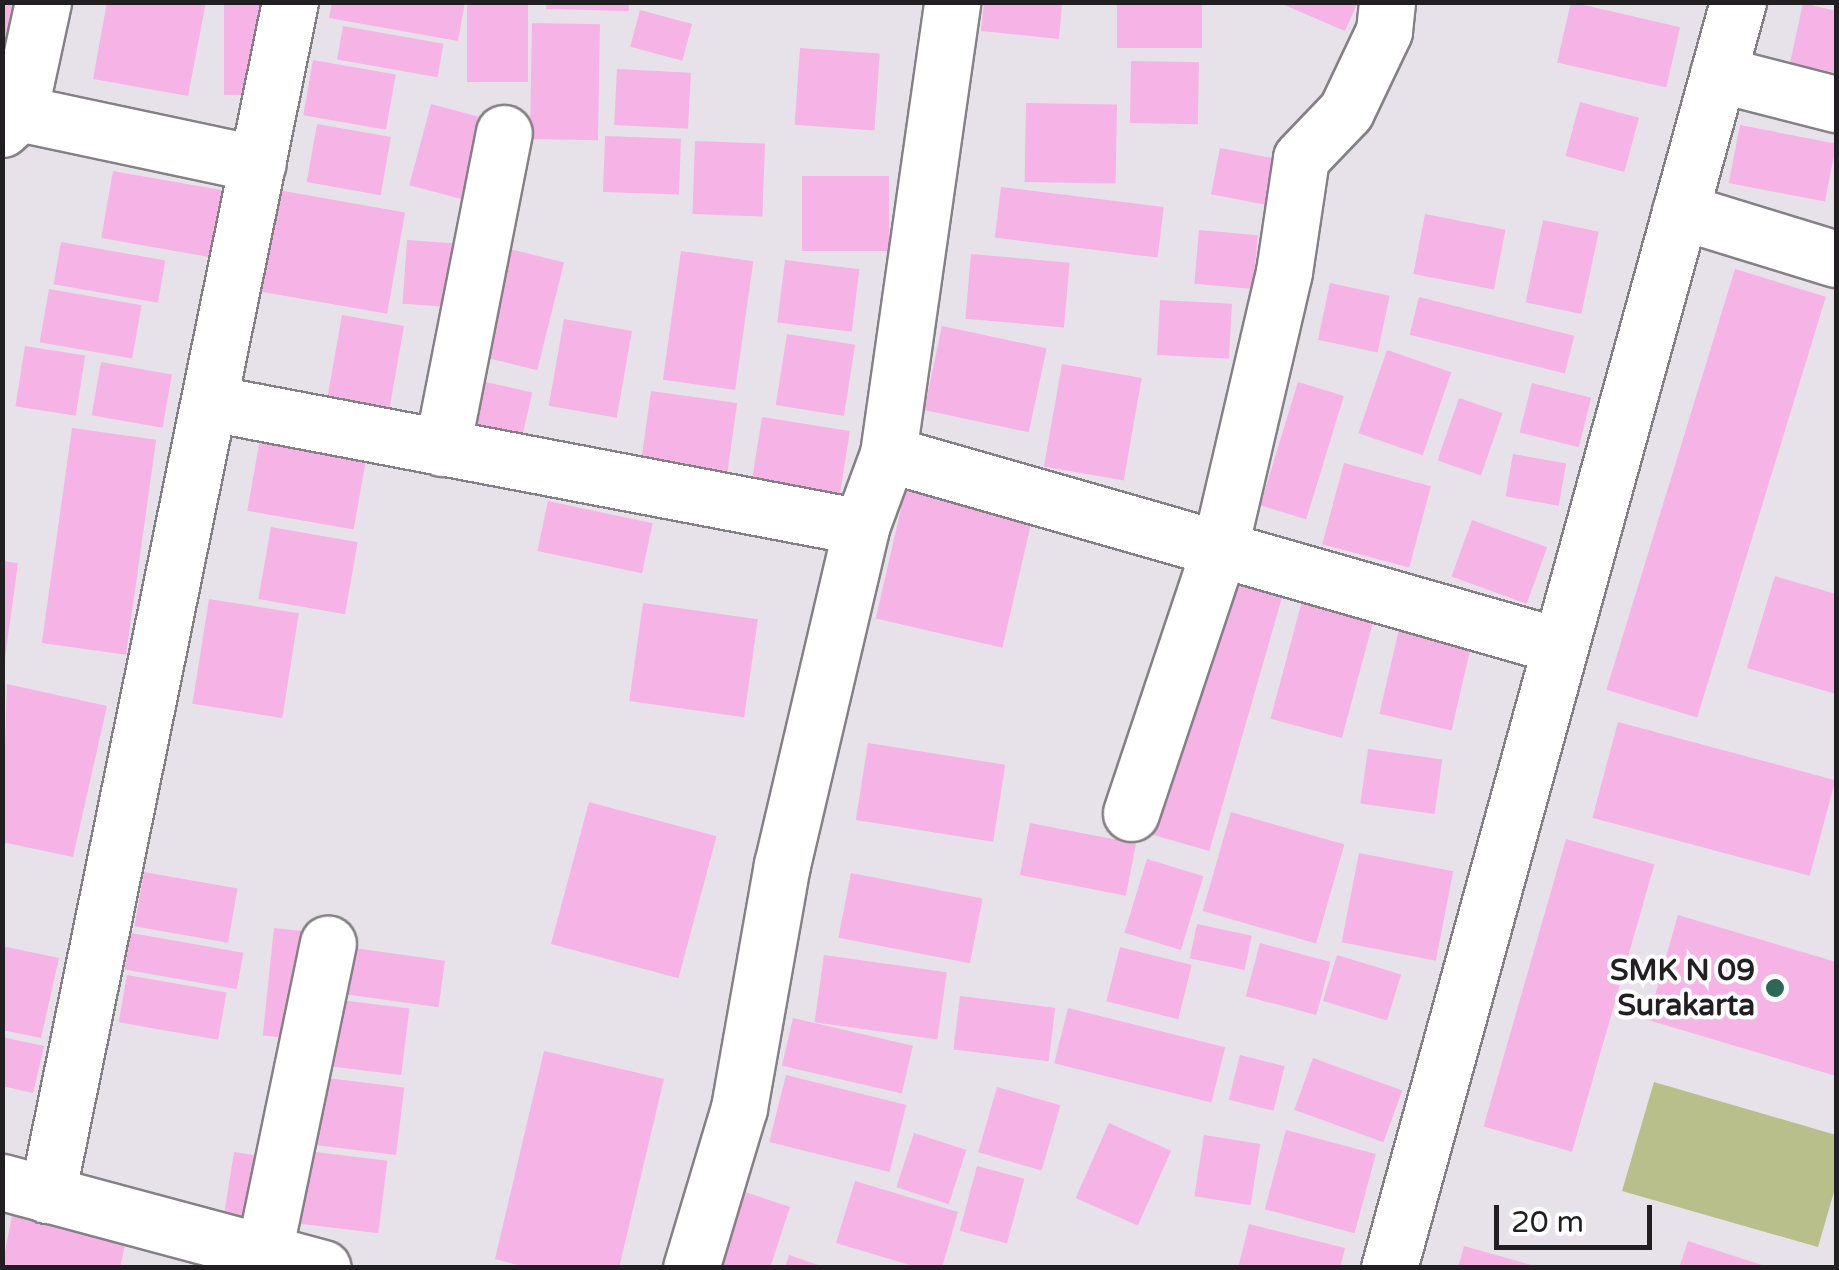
<!DOCTYPE html>
<html>
<head>
<meta charset="utf-8">
<style>
	body { margin:0 }
	#map { position:relative; width:1839px; height:1270px; overflow:hidden; background:#e7e2e9; font-family:"Varela Round",sans-serif }
	div>[style] { position:absolute }
	[style*='--x'] { left:calc(var(--x)*1px); top:calc(var(--y)*1px); width:calc(var(--w)*1px); rotate:calc(var(--a)*1deg) }
	.green>* { inset:0; background:#b8bf8b }
	.building>* { inset:0; background:#f6b3e6; transform-origin:0 0 }
	.roads { filter:drop-shadow(2px 0 #858086) drop-shadow(-2px 0 #858086) drop-shadow(0 2px #858086) drop-shadow(0 -2px #858086) }
	.minor>* { height:55px; margin:-27.5px; padding:0 27.5px; transform-origin:27.5px; border-radius:27.5px; background:#fff }
	.dots>* { width:28px; height:28px; translate:-50% -50%; box-sizing:border-box; border:5px solid #fff; border-radius:50% }
	span { translate:-50% -50%; white-space:nowrap; text-align:center; line-height:1.15; -webkit-text-stroke:8px #fff; paint-order:stroke }
	.poi-label { font-size:30px; color:#211f22; font-weight:700 }
	.right { translate:-100% -50%; text-align:right }
	.frame { position:absolute; inset:0; border:5px solid #211f22; pointer-events:none }
	.scale { position:absolute; left:1494px; top:1205px; width:158px; height:45px; box-sizing:border-box; border:5px solid #211f22; border-top:0; padding-left:12px; font-size:30px; line-height:35px; white-space:nowrap; color:#211f22; -webkit-text-stroke:8px #fff; paint-order:stroke }
</style>
</head>
<body>
<div id="map">
	<div class="green">
		<div style="clip-path:polygon(1654px 1082px,1836px 1135px,1836px 1185px,1818px 1247px,1622px 1191px)"></div>
	</div>
	<div class="building">
		<div style="clip-path:polygon(2px 2px,23px 2px,16px 42px,2px 40px)"></div>
		<div style="clip-path:polygon(107px 2px,206px 2px,188px 96px,93px 79px)"></div>
		<div style="left:224px;top:2px;width:44px;height:93px"></div>
		<div style="clip-path:polygon(332px 2px,465px 2px,458px 41px,329px 18px)"></div>
		<div style="left:467px;top:2px;width:61px;height:80px"></div>
		<div style="clip-path:polygon(547px 2px,629px 2px,629px 11px,546px 9px)"></div>
		<div style="clip-path:polygon(984px 2px,1062px 2px,1059px 39px,981px 31px)"></div>
		<div style="left:1117px;top:2px;width:85px;height:46px"></div>
		<div style="clip-path:polygon(1277px 2px,1358px 2px,1345px 31px)"></div>
		<div style="left:1571px;top:2px;width:112px;height:62px;rotate:13deg"></div>
		<div style="clip-path:polygon(1803px 3px,1836px 11px,1836px 73px,1790px 63px)"></div>
		<div style="left:640px;top:10px;width:54px;height:38px;rotate:15deg"></div>
		<div style="left:532px;top:23px;width:68px;height:116px;rotate:1deg"></div>
		<div style="left:343px;top:26px;width:102px;height:34px;rotate:10deg"></div>
		<div style="left:800px;top:48px;width:80px;height:77px;rotate:4deg"></div>
		<div style="left:313px;top:60px;width:84px;height:56px;rotate:10deg"></div>
		<div style="left:1131px;top:61px;width:68px;height:62px;rotate:1deg"></div>
		<div style="left:617px;top:69px;width:74px;height:56px;rotate:3deg"></div>
		<div style="left:1580px;top:102px;width:61px;height:56px;rotate:15deg"></div>
		<div style="left:1026px;top:103px;width:91px;height:79px;rotate:1deg"></div>
		<div style="left:431px;top:104px;width:54px;height:84px;rotate:15deg"></div>
		<div style="left:317px;top:124px;width:75px;height:59px;rotate:10deg"></div>
		<div style="left:1740px;top:125px;width:98px;height:59px;rotate:11deg"></div>
		<div style="left:605px;top:136px;width:76px;height:56px;rotate:2deg"></div>
		<div style="left:695px;top:141px;width:70px;height:73px;rotate:2deg"></div>
		<div style="left:1220px;top:148px;width:65px;height:47px;rotate:11deg"></div>
		<div style="left:113px;top:171px;width:111px;height:68px;rotate:10deg"></div>
		<div style="left:802px;top:176px;width:87px;height:75px"></div>
		<div style="left:1001px;top:187px;width:164px;height:51px;rotate:7deg"></div>
		<div style="left:278px;top:190px;width:129px;height:103px;rotate:10deg"></div>
		<div style="left:1425px;top:214px;width:82px;height:61px;rotate:11deg"></div>
		<div style="left:1543px;top:220px;width:57px;height:84px;rotate:12deg"></div>
		<div style="left:1199px;top:230px;width:59px;height:54px;rotate:5deg"></div>
		<div style="left:407px;top:240px;width:63px;height:64px;rotate:4deg"></div>
		<div style="left:61px;top:242px;width:106px;height:43px;rotate:10deg"></div>
		<div style="left:502px;top:247px;width:64px;height:111px;rotate:14deg"></div>
		<div style="left:681px;top:251px;width:73px;height:130px;rotate:8deg"></div>
		<div style="left:971px;top:254px;width:99px;height:65px;rotate:5deg"></div>
		<div style="left:785px;top:260px;width:75px;height:63px;rotate:7deg"></div>
		<div style="left:1735px;top:269px;width:95px;height:440px;rotate:17deg"></div>
		<div style="left:1330px;top:283px;width:61px;height:58px;rotate:12deg"></div>
		<div style="left:49px;top:289px;width:94px;height:54px;rotate:10deg"></div>
		<div style="left:1419px;top:297px;width:160px;height:39px;rotate:14deg"></div>
		<div style="left:1160px;top:300px;width:72px;height:55px;rotate:3deg"></div>
		<div style="left:342px;top:315px;width:63px;height:96px;rotate:10deg"></div>
		<div style="left:564px;top:319px;width:69px;height:88px;rotate:10deg"></div>
		<div style="left:942px;top:326px;width:107px;height:86px;rotate:12deg"></div>
		<div style="left:787px;top:334px;width:69px;height:72px;rotate:9deg"></div>
		<div style="left:25px;top:346px;width:61px;height:61px;rotate:9deg"></div>
		<div style="left:1387px;top:350px;width:68px;height:88px;rotate:19deg"></div>
		<div style="left:101px;top:362px;width:72px;height:54px;rotate:10deg"></div>
		<div style="left:1062px;top:364px;width:81px;height:104px;rotate:10deg"></div>
		<div style="left:469px;top:378px;width:65px;height:57px;rotate:13deg"></div>
		<div style="left:1298px;top:382px;width:48px;height:129px;rotate:17deg"></div>
		<div style="left:1532px;top:383px;width:61px;height:51px;rotate:14deg"></div>
		<div style="left:651px;top:391px;width:87px;height:70px;rotate:8deg"></div>
		<div style="left:1459px;top:398px;width:46px;height:66px;rotate:19deg"></div>
		<div style="left:762px;top:417px;width:89px;height:72px;rotate:9deg"></div>
		<div style="left:72px;top:428px;width:85px;height:217px;rotate:8deg"></div>
		<div style="left:261px;top:433px;width:108px;height:79px;rotate:10deg"></div>
		<div style="left:1513px;top:454px;width:54px;height:43px;rotate:10deg"></div>
		<div style="left:1344px;top:463px;width:90px;height:84px;rotate:15deg"></div>
		<div style="left:907px;top:483px;width:130px;height:139px;rotate:13deg"></div>
		<div style="left:548px;top:501px;width:107px;height:51px;rotate:12deg"></div>
		<div style="left:1472px;top:520px;width:80px;height:60px;rotate:20deg"></div>
		<div style="left:271px;top:527px;width:88px;height:73px;rotate:10deg"></div>
		<div style="clip-path:polygon(2px 561px,18px 563px,5px 658px,2px 658px)"></div>
		<div style="left:1216px;top:570px;width:71px;height:272px;rotate:16deg"></div>
		<div style="clip-path:polygon(1775px 576px,1836px 594px,1836px 694px,1747px 668px)"></div>
		<div style="left:209px;top:599px;width:91px;height:106px;rotate:9deg"></div>
		<div style="left:1302px;top:601px;width:74px;height:122px;rotate:15deg"></div>
		<div style="left:643px;top:603px;width:116px;height:99px;rotate:8deg"></div>
		<div style="left:1399px;top:629px;width:74px;height:87px;rotate:13deg"></div>
		<div style="clip-path:polygon(7px 684px,107px 706px,73px 857px,2px 842px)"></div>
		<div style="left:1618px;top:722px;width:225px;height:99px;rotate:15deg"></div>
		<div style="left:868px;top:743px;width:139px;height:78px;rotate:9deg"></div>
		<div style="left:1368px;top:749px;width:75px;height:55px;rotate:8deg"></div>
		<div style="left:589px;top:802px;width:132px;height:147px;rotate:15deg"></div>
		<div style="left:1231px;top:812px;width:118px;height:103px;rotate:16deg"></div>
		<div style="left:1030px;top:823px;width:108px;height:53px;rotate:11deg"></div>
		<div style="left:1566px;top:839px;width:92px;height:299px;rotate:16deg"></div>
		<div style="left:1359px;top:853px;width:96px;height:91px;rotate:11deg"></div>
		<div style="left:1147px;top:859px;width:59px;height:77px;rotate:17deg"></div>
		<div style="left:144px;top:872px;width:95px;height:55px;rotate:10deg"></div>
		<div style="left:851px;top:873px;width:134px;height:66px;rotate:11deg"></div>
		<div style="clip-path:polygon(1678px 915px,1836px 962px,1836px 1076px,1648px 1020px)"></div>
		<div style="left:1197px;top:924px;width:56px;height:35px;rotate:12deg"></div>
		<div style="left:274px;top:928px;width:46px;height:108px;rotate:6deg"></div>
		<div style="left:131px;top:933px;width:114px;height:37px;rotate:10deg"></div>
		<div style="left:1260px;top:943px;width:73px;height:55px;rotate:15deg"></div>
		<div style="clip-path:polygon(2px 946px,59px 958px,41px 1038px,2px 1030px)"></div>
		<div style="left:347px;top:947px;width:99px;height:47px;rotate:8deg"></div>
		<div style="left:1120px;top:947px;width:74px;height:56px;rotate:14deg"></div>
		<div style="left:824px;top:955px;width:124px;height:68px;rotate:8deg"></div>
		<div style="left:1337px;top:955px;width:67px;height:48px;rotate:17deg"></div>
		<div style="left:127px;top:975px;width:101px;height:48px;rotate:10deg"></div>
		<div style="left:960px;top:996px;width:96px;height:54px;rotate:7deg"></div>
		<div style="left:332px;top:999px;width:78px;height:67px;rotate:7deg"></div>
		<div style="left:1068px;top:1008px;width:162px;height:57px;rotate:14deg"></div>
		<div style="left:793px;top:1018px;width:123px;height:49px;rotate:13deg"></div>
		<div style="clip-path:polygon(2px 1037px,44px 1046px,33px 1093px,2px 1086px)"></div>
		<div style="clip-path:polygon(544px 1051px,664px 1079px,619px 1268px,529px 1268px,495px 1259px)"></div>
		<div style="left:1240px;top:1055px;width:46px;height:46px;rotate:14deg"></div>
		<div style="left:1313px;top:1058px;width:95px;height:55px;rotate:20deg"></div>
		<div style="left:786px;top:1075px;width:124px;height:69px;rotate:14deg"></div>
		<div style="left:311px;top:1076px;width:94px;height:68px;rotate:7deg"></div>
		<div style="left:997px;top:1087px;width:66px;height:68px;rotate:16deg"></div>
		<div style="left:1109px;top:1123px;width:68px;height:82px;rotate:24deg"></div>
		<div style="left:1286px;top:1130px;width:93px;height:82px;rotate:15deg"></div>
		<div style="left:914px;top:1133px;width:55px;height:57px;rotate:18deg"></div>
		<div style="left:1204px;top:1135px;width:57px;height:62px;rotate:9deg"></div>
		<div style="left:299px;top:1150px;width:89px;height:73px;rotate:7deg"></div>
		<div style="left:234px;top:1152px;width:45px;height:74px;rotate:9deg"></div>
		<div style="left:977px;top:1166px;width:49px;height:67px;rotate:15deg"></div>
		<div style="clip-path:polygon(855px 1181px,958px 1212px,942px 1268px,920px 1268px,836px 1243px)"></div>
		<div style="clip-path:polygon(733px 1188px,790px 1207px,770px 1268px,707px 1268px)"></div>
		<div style="clip-path:polygon(13px 1210px,127px 1236px,120px 1268px,2px 1268px)"></div>
		<div style="clip-path:polygon(1249px 1224px,1345px 1248px,1340px 1268px,1238px 1268px)"></div>
		<div style="clip-path:polygon(1688px 1241px,1768px 1267px,1768px 1268px,1679px 1268px)"></div>
		<div style="clip-path:polygon(1464px 1246px,1535px 1266px,1535px 1268px,1458px 1268px)"></div>
		<div style="clip-path:polygon(789px 1255px,824px 1267px,824px 1268px,785px 1268px)"></div>
	</div>
	<div class="roads">
		<div class="minor">
			<div style="--x:1718;--y:74;--w:122;--a:14.3"></div>
			<div style="--x:19;--y:113;--w:244;--a:12"></div>
			<div style="--x:2;--y:129;--w:23;--a:-43"></div>
			<div style="--x:19;--y:113;--w:114;--a:-77.8"></div>
			<div style="--x:1680;--y:211;--w:163;--a:17.1"></div>
			<div style="--x:211;--y:403;--w:662;--a:10.8"></div>
			<div style="--x:442;--y:448;--w:321;--a:-78.9"></div>
			<div style="--x:888;--y:454;--w:699;--a:15.95"></div>
			<div style="--x:1131;--y:813;--w:280;--a:-71.5"></div>
			<div style="--x:1220;--y:547;--w:282;--a:-76.9"></div>
			<div style="--x:1284;--y:272;--w:115;--a:-81.5"></div>
			<div style="--x:1301;--y:158;--w:65;--a:-46.2"></div>
			<div style="--x:1346;--y:111;--w:89;--a:-64.6"></div>
			<div style="--x:1384;--y:31;--w:29;--a:-84"></div>
			<div style="--x:2;--y:1182;--w:332;--a:15"></div>
			<div style="--x:47;--y:1195;--w:1217;--a:-78.49"></div>
			<div style="--x:264;--y:1252;--w:315;--a:-78.3"></div>
			<div style="--x:691;--y:1268;--w:167;--a:-73.3"></div>
			<div style="--x:739;--y:1108;--w:247;--a:-80"></div>
			<div style="--x:782;--y:865;--w:347;--a:-76.8"></div>
			<div style="--x:861;--y:527;--w:78;--a:-69.7"></div>
			<div style="--x:888;--y:454;--w:457;--a:-81.9"></div>
			<div style="--x:1389;--y:1268;--w:1313;--a:-74.59"></div>
		</div>
	</div>
	<div class="dots">
		<div style="left:1775px;top:988px;background:#2c6853"></div>
	</div>
	<div class="poi-label">
		<span class="right" style="left:1755px;top:988px">SMK N 09<br>Surakarta</span>
	</div>
	<div class="frame"></div>
	<div class="scale">20 m</div>
</div>
</body>
</html>
